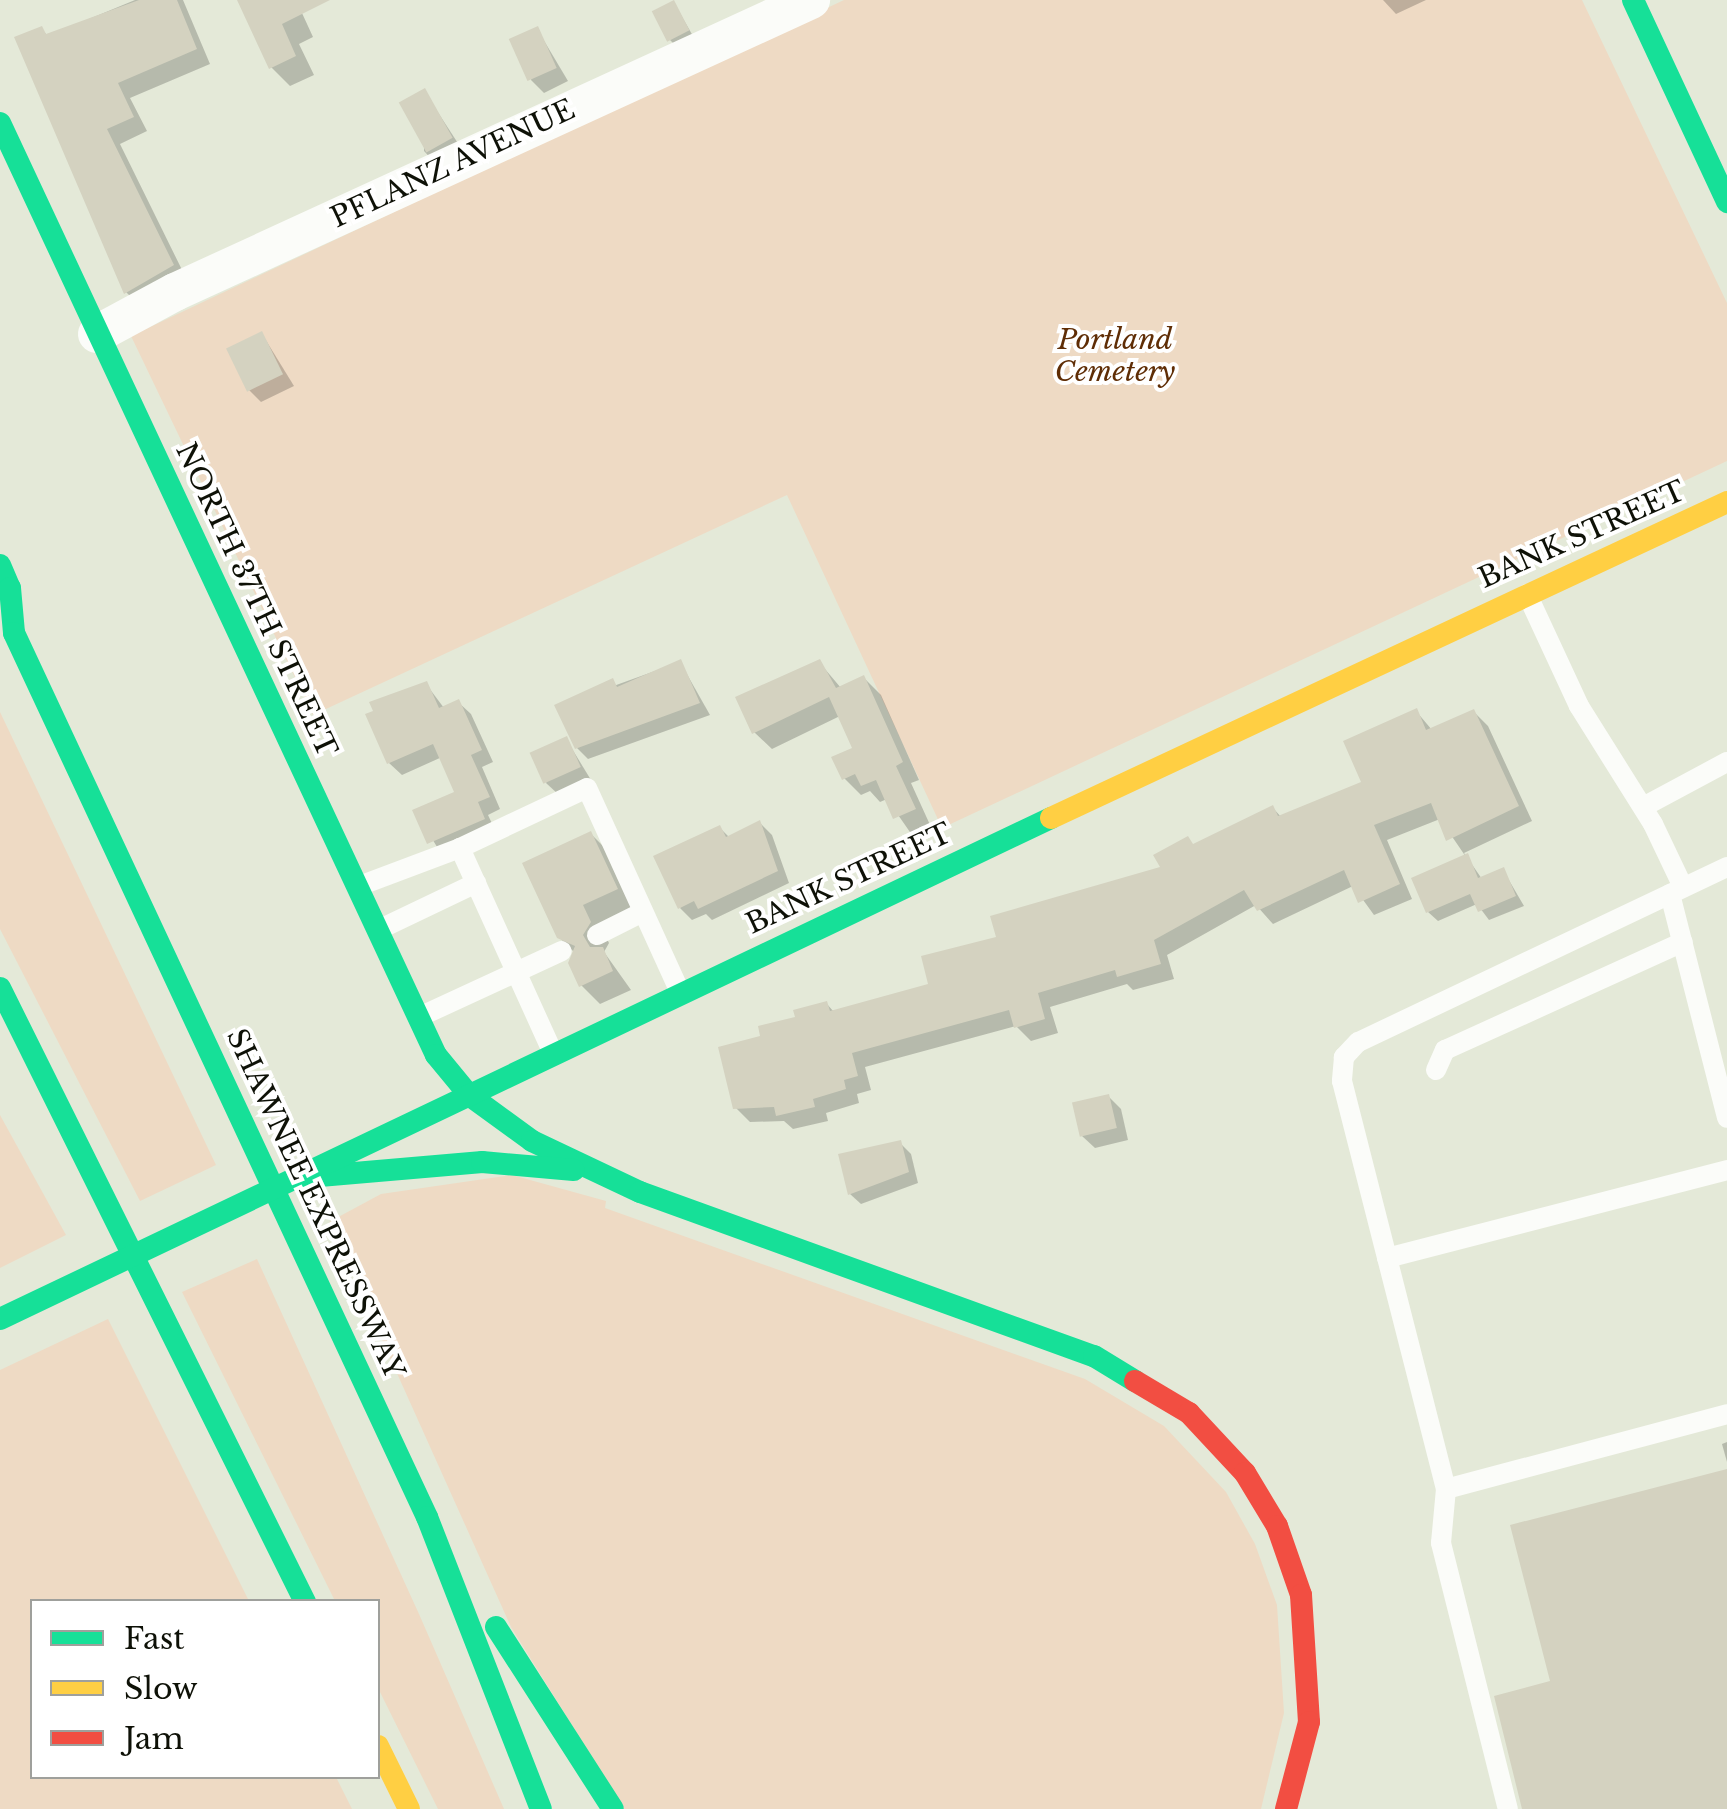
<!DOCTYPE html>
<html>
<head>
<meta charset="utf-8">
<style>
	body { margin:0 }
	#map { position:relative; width:1727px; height:1809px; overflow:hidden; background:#e4e9d8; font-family:"Libre Baskerville",serif }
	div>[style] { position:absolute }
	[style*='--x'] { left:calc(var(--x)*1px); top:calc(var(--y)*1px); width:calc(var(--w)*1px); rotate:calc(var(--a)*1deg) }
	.green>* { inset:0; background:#eedac4 }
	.shadow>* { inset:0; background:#0003 }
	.building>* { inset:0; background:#d4d2c0; transform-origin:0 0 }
	.lane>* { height:20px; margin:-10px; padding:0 10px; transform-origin:10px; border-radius:10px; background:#fbfcf9 }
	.street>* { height:38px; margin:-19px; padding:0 19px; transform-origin:19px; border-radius:19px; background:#fbfcf9 }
	.fast>* { height:22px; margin:-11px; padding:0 11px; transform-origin:11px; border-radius:11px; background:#16e098 }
	.slow>* { height:22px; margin:-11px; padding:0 11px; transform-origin:11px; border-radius:11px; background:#ffcf43 }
	.jam>* { height:22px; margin:-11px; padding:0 11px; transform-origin:11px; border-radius:11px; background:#f24e42 }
	span { translate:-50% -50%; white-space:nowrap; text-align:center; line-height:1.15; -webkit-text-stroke:8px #fff; paint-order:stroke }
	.street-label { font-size:28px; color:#0e1107 }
	.park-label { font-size:28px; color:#5f2d05; font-style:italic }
	.legend { position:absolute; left:30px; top:1599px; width:350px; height:180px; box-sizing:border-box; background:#fff; border:2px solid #9fa09c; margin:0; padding:12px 18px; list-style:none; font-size:30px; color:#0e1107 }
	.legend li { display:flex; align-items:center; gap:20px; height:50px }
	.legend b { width:50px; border:2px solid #9fa09c }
</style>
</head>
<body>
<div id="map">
	<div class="green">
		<div style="clip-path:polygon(844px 0,1582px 0,1727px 303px,1727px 461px,942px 828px,787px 495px,313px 715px,131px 336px)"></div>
		<div style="clip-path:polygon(0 712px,216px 1165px,140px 1201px,0 929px)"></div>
		<div style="clip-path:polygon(0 1115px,66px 1235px,0 1268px)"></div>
		<div style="clip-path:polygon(512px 1175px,606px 1201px,605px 1208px,1085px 1379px,1164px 1426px,1226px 1492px,1255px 1544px,1277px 1605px,1284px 1713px,1261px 1809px,624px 1809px,511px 1627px,329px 1222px,381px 1194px)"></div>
		<div style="clip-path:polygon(257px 1259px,419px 1614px,504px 1809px,438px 1809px,378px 1688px,378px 1602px,335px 1601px,182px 1292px)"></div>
		<div style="clip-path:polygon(108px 1319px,249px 1601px,32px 1602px,32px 1776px,336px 1777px,352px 1809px,0 1809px,0 1370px)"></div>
	</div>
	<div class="shadow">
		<div style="clip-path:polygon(135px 0,183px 0,210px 64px,130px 98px,147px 131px,120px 144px,187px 280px,141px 307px,126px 292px,41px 29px,48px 36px)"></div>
		<div style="clip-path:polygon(239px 0,296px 0,313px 37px,299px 44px,314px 75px,290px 86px,271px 67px)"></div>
		<div style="clip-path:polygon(1383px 0,1426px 0,1396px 14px)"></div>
		<div style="clip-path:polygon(674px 3px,693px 36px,675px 45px,669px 39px)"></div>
		<div style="clip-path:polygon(537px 29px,568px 81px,544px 93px,531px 80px)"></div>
		<div style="clip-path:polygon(424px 91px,463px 151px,436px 164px,424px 151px)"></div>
		<div style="clip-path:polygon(262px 334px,294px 386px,261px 402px,249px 390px)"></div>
		<div style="clip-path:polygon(680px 662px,710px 715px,588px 759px,577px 748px,558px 706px)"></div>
		<div style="clip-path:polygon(819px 662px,841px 688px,864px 678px,881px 695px,919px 780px,911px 783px,931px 827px,912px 835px,887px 799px,880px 802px,870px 791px,861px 795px,844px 778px,855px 749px,840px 716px,772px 749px,754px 732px)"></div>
		<div style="clip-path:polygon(426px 684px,444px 708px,458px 702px,471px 714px,493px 762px,482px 767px,500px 809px,488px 815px,496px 832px,442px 855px,415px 811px,458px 793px,442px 757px,402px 775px,389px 763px)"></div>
		<div style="clip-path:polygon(1416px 711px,1432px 730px,1474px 712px,1488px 726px,1532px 821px,1464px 853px,1482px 879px,1503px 870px,1524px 906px,1489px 920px,1477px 904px,1438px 921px,1428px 912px,1466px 857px,1440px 819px,1387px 840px,1412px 899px,1374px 915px,1353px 886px,1273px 924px,1256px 905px,1167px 955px,1174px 979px,1133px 990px,1127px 984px,1050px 1007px,1058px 1033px,1031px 1041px,1016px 1026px,865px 1067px,871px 1090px,857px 1094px,859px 1103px,826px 1113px,828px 1121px,793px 1129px,784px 1121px,750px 1122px,736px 1108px,763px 1038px,826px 1003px,834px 1012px,931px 986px,999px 939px,1164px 869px,1273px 808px,1282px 818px,1364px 783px)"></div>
		<div style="clip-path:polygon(566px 739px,591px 780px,559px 795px,546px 783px)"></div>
		<div style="clip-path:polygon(760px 823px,772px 835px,789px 883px,712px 920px,706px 914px,692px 920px,680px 908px,720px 828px,730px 838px)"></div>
		<div style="clip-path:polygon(591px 834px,610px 853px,635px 908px,600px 924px,609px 943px,604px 952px,631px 990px,600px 1004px,581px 985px,575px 953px,559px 937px)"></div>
		<div style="clip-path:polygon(1108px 1096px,1121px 1109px,1128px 1140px,1095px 1148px,1082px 1136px)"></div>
		<div style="clip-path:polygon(900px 1143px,911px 1154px,918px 1183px,861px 1204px,850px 1194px)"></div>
		<div style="clip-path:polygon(1727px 1442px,1727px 1462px,1722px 1444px)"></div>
	</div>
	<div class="building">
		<div style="clip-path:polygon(139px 0,177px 0,197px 49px,118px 83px,134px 117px,107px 129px,174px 265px,124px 294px,14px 37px,42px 26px,46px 34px)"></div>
		<div style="clip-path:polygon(237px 0,330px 0,282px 24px,296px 56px,269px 69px)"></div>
		<div style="left:674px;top:0;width:34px;height:25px;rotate:63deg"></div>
		<div style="left:538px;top:26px;width:46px;height:32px;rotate:66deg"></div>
		<div style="left:425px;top:88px;width:57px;height:30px;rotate:61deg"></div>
		<div style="left:262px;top:331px;width:48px;height:40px;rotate:64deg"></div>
		<div style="clip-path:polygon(681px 659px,700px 703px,575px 749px,554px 705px,613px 678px,617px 687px)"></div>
		<div style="clip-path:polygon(820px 659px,836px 688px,864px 675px,903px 762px,896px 766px,916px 809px,893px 819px,876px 780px,861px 786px,855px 774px,842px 780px,831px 757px,852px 748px,829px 697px,752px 734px,735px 697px)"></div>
		<div style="clip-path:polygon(427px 681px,439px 708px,459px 699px,482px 750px,471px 755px,490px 797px,478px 802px,485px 819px,427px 844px,412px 810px,454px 792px,433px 744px,387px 764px,365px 714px,373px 711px,369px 702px)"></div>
		<div style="clip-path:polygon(1417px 708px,1426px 730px,1474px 709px,1519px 806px,1446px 841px,1431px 803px,1374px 825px,1400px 884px,1358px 903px,1344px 870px,1257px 911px,1244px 890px,1154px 940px,1161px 964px,1117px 977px,1115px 970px,1038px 993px,1045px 1019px,1014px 1028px,1009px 1010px,852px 1053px,858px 1076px,844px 1080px,846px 1089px,813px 1099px,815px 1107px,776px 1116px,774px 1107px,733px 1109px,718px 1047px,760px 1036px,758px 1026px,795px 1017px,793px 1010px,827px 1001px,830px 1011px,928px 984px,921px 956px,996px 937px,990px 916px,1160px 867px,1153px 855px,1188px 836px,1193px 844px,1273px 805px,1278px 816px,1361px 782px,1343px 741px)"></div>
		<div style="left:567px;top:736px;width:34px;height:41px;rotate:66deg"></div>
		<div style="clip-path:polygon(760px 820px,778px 871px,698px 909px,694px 901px,678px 909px,653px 856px,720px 825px,726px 837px)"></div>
		<div style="clip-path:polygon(591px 831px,618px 889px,583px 905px,591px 922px,583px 935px,590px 947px,603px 947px,613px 971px,579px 987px,568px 963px,575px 946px,557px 938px,522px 863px)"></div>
		<div style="clip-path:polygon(1468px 853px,1478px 878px,1504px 867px,1516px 896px,1478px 912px,1470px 894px,1426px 913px,1411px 878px)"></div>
		<div style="left:1109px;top:1094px;width:35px;height:38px;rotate:77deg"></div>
		<div style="clip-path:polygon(901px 1140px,909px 1172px,848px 1195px,838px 1154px)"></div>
		<div style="clip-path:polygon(1727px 1469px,1727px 1809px,1522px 1809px,1494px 1696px,1550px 1681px,1510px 1525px)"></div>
	</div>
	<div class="lane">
		<div style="--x:1527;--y:594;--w:123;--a:65.1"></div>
		<div style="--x:1579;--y:706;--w:139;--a:57.9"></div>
		<div style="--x:1653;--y:824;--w:70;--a:64.5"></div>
		<div style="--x:1643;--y:807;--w:95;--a:-28.2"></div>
		<div style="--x:1727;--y:867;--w:408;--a:154.6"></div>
		<div style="--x:1358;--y:1042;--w:21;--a:133"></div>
		<div style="--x:1344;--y:1057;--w:24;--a:95"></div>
		<div style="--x:1342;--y:1081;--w:421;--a:75.7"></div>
		<div style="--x:1446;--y:1489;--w:291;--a:-14.9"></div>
		<div style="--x:359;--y:886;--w:108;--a:-20.6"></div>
		<div style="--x:1670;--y:894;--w:231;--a:75.7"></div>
		<div style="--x:378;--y:930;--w:109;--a:-25.6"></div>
		<div style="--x:597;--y:935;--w:51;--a:-26.6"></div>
		<div style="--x:419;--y:1017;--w:157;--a:-24.8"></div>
		<div style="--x:552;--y:1051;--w:223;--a:-114.4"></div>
		<div style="--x:460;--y:848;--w:140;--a:-25.3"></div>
		<div style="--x:587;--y:788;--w:222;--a:65.5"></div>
		<div style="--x:1436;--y:1070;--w:22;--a:-66"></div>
		<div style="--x:1445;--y:1050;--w:261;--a:-24.4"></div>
		<div style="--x:1387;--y:1258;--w:351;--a:-14.5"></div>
		<div style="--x:1446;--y:1489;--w:54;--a:95.3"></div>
		<div style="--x:1441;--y:1543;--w:274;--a:75.9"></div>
	</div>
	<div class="street">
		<div style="--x:97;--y:334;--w:89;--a:-28.3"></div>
		<div style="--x:175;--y:292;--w:700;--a:-24.66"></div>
	</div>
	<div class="fast">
		<div style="--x:1633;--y:0;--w:223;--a:65"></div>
		<div style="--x:0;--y:123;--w:1029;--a:64.93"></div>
		<div style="--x:436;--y:1055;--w:52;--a:50.5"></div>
		<div style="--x:0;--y:565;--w:25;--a:67"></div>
		<div style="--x:10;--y:588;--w:45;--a:84.9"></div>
		<div style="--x:14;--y:633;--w:976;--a:64.96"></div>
		<div style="--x:427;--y:1517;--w:313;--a:68.7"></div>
		<div style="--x:0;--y:988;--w:686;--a:63.58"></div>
		<div style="--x:469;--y:1095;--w:78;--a:36.1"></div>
		<div style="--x:532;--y:1141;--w:119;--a:25.3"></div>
		<div style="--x:640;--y:1192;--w:483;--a:19.9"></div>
		<div style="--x:1094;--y:1356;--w:48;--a:31.4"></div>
		<div style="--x:308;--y:1177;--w:175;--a:-4.9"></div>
		<div style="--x:482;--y:1162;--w:92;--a:5"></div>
		<div style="--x:0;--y:1319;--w:1164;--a:-25.49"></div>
		<div style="--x:496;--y:1627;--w:216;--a:57.3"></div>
	</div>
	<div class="slow">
		<div style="--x:1051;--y:818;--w:746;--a:-25.05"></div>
		<div style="--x:378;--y:1746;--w:70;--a:63.8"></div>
	</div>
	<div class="jam">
		<div style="--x:1135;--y:1381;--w:63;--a:30.7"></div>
		<div style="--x:1189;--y:1413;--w:82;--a:47"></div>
		<div style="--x:1245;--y:1473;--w:62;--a:58.9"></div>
		<div style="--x:1277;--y:1526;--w:73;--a:70.8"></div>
		<div style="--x:1301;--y:1595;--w:127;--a:86.4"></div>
		<div style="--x:1309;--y:1722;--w:90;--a:104.8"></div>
	</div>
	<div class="street-label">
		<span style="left:453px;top:164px;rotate:-25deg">PFLANZ AVENUE</span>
		<span style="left:1582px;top:535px;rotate:-24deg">BANK STREET</span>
		<span style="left:256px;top:600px;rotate:65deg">NORTH 37TH STREET</span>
		<span style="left:849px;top:879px;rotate:-25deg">BANK STREET</span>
		<span style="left:315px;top:1204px;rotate:65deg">SHAWNEE EXPRESSWAY</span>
	</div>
	<div class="park-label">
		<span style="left:1115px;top:356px">Portland<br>Cemetery</span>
	</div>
	<ul class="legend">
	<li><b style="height:12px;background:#16e098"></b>Fast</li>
	<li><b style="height:12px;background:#ffcf43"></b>Slow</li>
	<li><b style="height:12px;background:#f24e42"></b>Jam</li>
	</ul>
</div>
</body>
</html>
